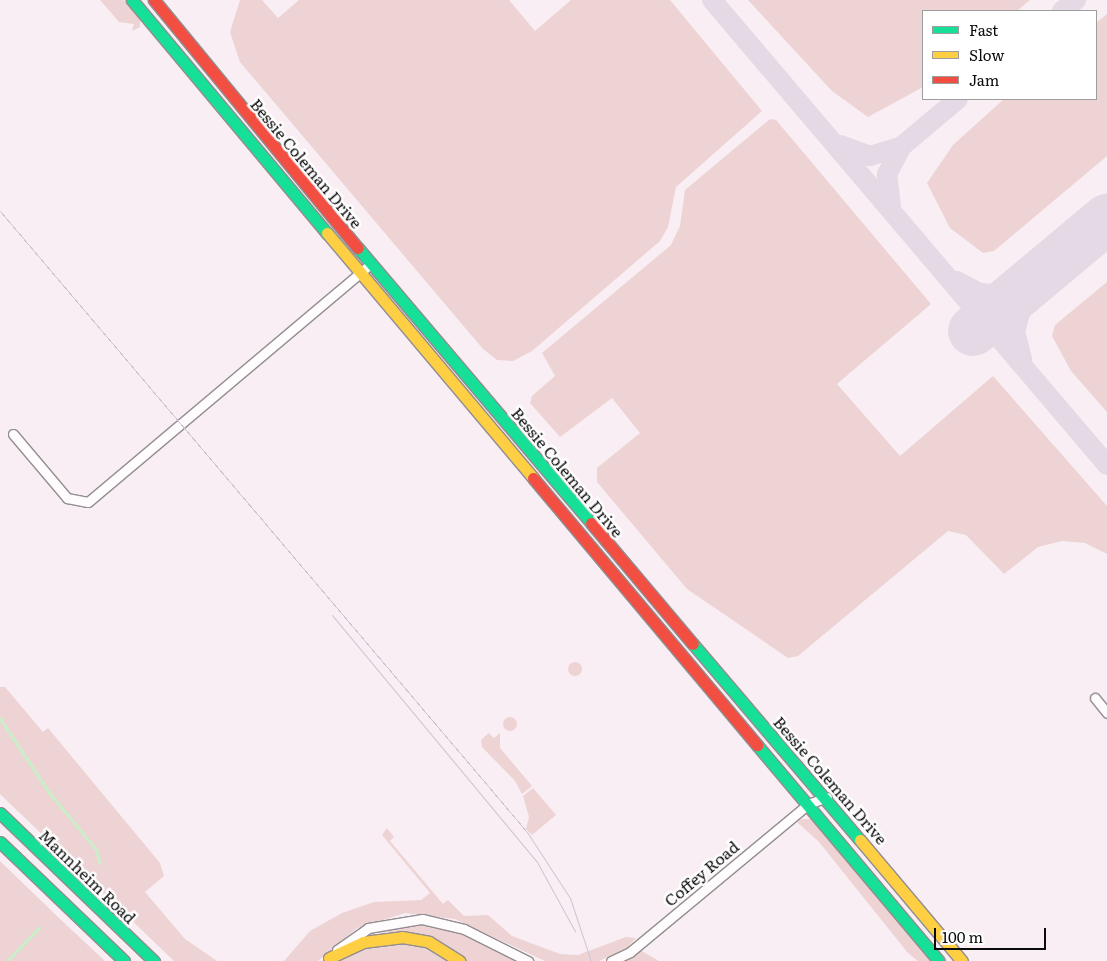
<!DOCTYPE html>
<html>
<head>
<meta charset="utf-8">
<style>
	body { margin:0 }
	#map { position:relative; width:1107px; height:961px; overflow:hidden; background:#f9eef4; font-family:Literata,serif }
	div>[style] { position:absolute }
	[style*='--x'] { left:calc(var(--x)*1px); top:calc(var(--y)*1px); width:calc(var(--w)*1px); rotate:calc(var(--a)*1deg) }
	.green>* { inset:0; background:#edd3d3 }
	.round { border-radius:50% }
	.stream>* { height:2.5px; margin:-1.25px; padding:0 1.25px; transform-origin:1.25px; border-radius:1.25px; background:#c9efc8 }
	.taxiway>* { height:20px; margin:-10px; padding:0 10px; transform-origin:10px; border-radius:10px; background:#e4d9e4 }
	.runway>* { height:50px; margin:-25px; padding:0 25px; transform-origin:25px; border-radius:25px; background:#e4d9e4 }
	.roads { filter:drop-shadow(1px 0 #928d90) drop-shadow(-1px 0 #928d90) drop-shadow(0 1px #928d90) drop-shadow(0 -1px #928d90) }
	.street>* { height:9px; margin:-4.5px; padding:0 4.5px; transform-origin:4.5px; border-radius:4.5px; background:#fefcfd }
	.fast>* { height:11px; margin:-5.5px; padding:0 5.5px; transform-origin:5.5px; border-radius:5.5px; background:#16e098 }
	.slow>* { height:11px; margin:-5.5px; padding:0 5.5px; transform-origin:5.5px; border-radius:5.5px; background:#ffcf43 }
	.jam>* { height:11px; margin:-5.5px; padding:0 5.5px; transform-origin:5.5px; border-radius:5.5px; background:#f24e42 }
	.tram>* { height:1px; margin:-0.5px; padding:0 0.5px; transform-origin:0.5px; border-radius:0.5px; background:#cec4d4 }
	span { translate:-50% -50%; white-space:nowrap; text-align:center; line-height:1.15; -webkit-text-stroke:5px #fff; paint-order:stroke }
	.street-label { font-size:16px; color:#0b0b0b }
	.legend { position:absolute; left:922px; top:10px; width:175px; height:90px; box-sizing:border-box; background:#fff; border:1px solid #9d9d9d; margin:0; padding:6px 9px; list-style:none; font-size:15px; color:#0b0b0b }
	.legend li { display:flex; align-items:center; gap:10px; height:25px }
	.legend b { width:25px; border:1px solid #9d9d9d }
	.scale { position:absolute; left:934px; top:928px; width:112px; height:22px; box-sizing:border-box; border:2px solid #0b0b0b; border-top:0; padding-left:6px; font-size:15px; line-height:18px; white-space:nowrap; color:#0b0b0b; -webkit-text-stroke:4px #fff; paint-order:stroke }
</style>
</head>
<body>
<div id="map">
	<div class="green">
		<div style="clip-path:polygon(100px 0,124px 0,140px 19px,140px 27px,132px 31px,134px 24px,119px 22px)"></div>
		<div style="clip-path:polygon(240px 0,262px 0,278px 18px,299px 0,509px 0,535px 31px,571px 0,670px 0,762px 111px,676px 187px,668px 227px,660px 241px,532px 351px,513px 361px,497px 360px,483px 349px,240px 62px,230px 32px)"></div>
		<div style="clip-path:polygon(748px 0,1030px 0,1017px 11px,923px 11px,923px 87px,868px 117px,832px 91px)"></div>
		<div style="clip-path:polygon(1107px 14px,1107px 156px,994px 251px,983px 253px,950px 228px,927px 183px,953px 145px,1004px 99px,1096px 99px,1096px 23px)"></div>
		<div style="clip-path:polygon(770px 119px,776px 120px,931px 304px,837px 384px,900px 456px,993px 376px,1107px 506px,1107px 554px,1085px 543px,1062px 541px,1038px 547px,1004px 574px,966px 535px,948px 531px,798px 656px,788px 658px,687px 589px,597px 482px,597px 468px,640px 433px,612px 398px,560px 437px,530px 403px,532px 396px,555px 376px,542px 353px,671px 245px,680px 226px,685px 190px)"></div>
		<div style="clip-path:polygon(1107px 282px,1107px 412px,1071px 371px,1052px 336px,1055px 325px)"></div>
		<div class="round" style="left:568px;top:662px;width:14px;height:14px"></div>
		<div style="clip-path:polygon(0 687px,5px 687px,43px 732px,48px 728px,160px 863px,164px 876px,145px 892px,185px 939px,217px 961px,174px 961px,0 794px)"></div>
		<div class="round" style="left:503px;top:717px;width:14px;height:14px"></div>
		<div style="clip-path:polygon(489px 733px,494px 738px,500px 733px,500px 748px,532px 786px,522px 794px,515px 781px,482px 747px,481px 740px)"></div>
		<div style="clip-path:polygon(533px 788px,556px 815px,532px 835px,526px 829px,529px 817px,523px 796px)"></div>
		<div style="clip-path:polygon(802px 819px,812px 819px,932px 961px,918px 961px,908px 953px,819px 842px,797px 822px)"></div>
		<div style="clip-path:polygon(387px 828px,394px 837px,390px 841px,443px 904px,448px 900px,464px 916px,488px 915px,512px 936px,560px 954px,578px 955px,626px 937px,636px 938px,627px 948px,599px 961px,545px 961px,455px 919px,405px 913px,357px 928px,318px 961px,284px 961px,310px 931px,342px 913px,374px 902px,421px 900px,430px 893px,382px 835px)"></div>
		<div style="clip-path:polygon(0 861px,59px 918px,105px 961px,0 961px)"></div>
		<div style="clip-path:polygon(407px 925px,431px 925px,466px 935px,519px 961px,467px 961px,397px 932px,373px 933px)"></div>
		<div style="clip-path:polygon(375px 943px,417px 944px,453px 961px,339px 961px)"></div>
		<div style="clip-path:polygon(640px 950px,659px 961px,622px 961px)"></div>
	</div>
	<div class="stream">
		<div style="--x:0;--y:718;--w:89;--a:56.5"></div>
		<div style="--x:49;--y:792;--w:74;--a:50.5"></div>
		<div style="--x:96;--y:849;--w:14;--a:73"></div>
		<div style="--x:7;--y:961;--w:46;--a:-45.9"></div>
	</div>
	<div class="taxiway">
		<div style="--x:712;--y:0;--w:610;--a:49.65"></div>
		<div style="--x:1062;--y:11;--w:18;--a:-38"></div>
		<div style="--x:840;--y:145;--w:32;--a:20"></div>
		<div style="--x:870;--y:156;--w:34;--a:-17"></div>
		<div style="--x:902;--y:146;--w:32;--a:118"></div>
		<div style="--x:887;--y:174;--w:31;--a:83"></div>
		<div style="--x:902;--y:146;--w:73;--a:-40"></div>
		<div style="--x:957;--y:281;--w:26;--a:28"></div>
		<div style="--x:980;--y:293;--w:23;--a:5"></div>
		<div style="--x:1003;--y:295;--w:27;--a:-22"></div>
		<div style="--x:1028;--y:285;--w:48;--a:105.8"></div>
		<div style="--x:1015;--y:331;--w:30;--a:76"></div>
	</div>
	<div class="runway">
		<div style="--x:973;--y:331;--w:175;--a:-39.9"></div>
	</div>
	<div class="roads">
		<div class="street">
			<div style="--x:13;--y:434;--w:84;--a:49.8"></div>
			<div style="--x:67;--y:498;--w:21;--a:11"></div>
			<div style="--x:88;--y:502;--w:370;--a:-40.1"></div>
			<div style="--x:1095;--y:698;--w:19;--a:51"></div>
			<div style="--x:337;--y:950;--w:38;--a:-35"></div>
			<div style="--x:368;--y:928;--w:55;--a:-9.5"></div>
			<div style="--x:422;--y:919;--w:43;--a:13.4"></div>
			<div style="--x:464;--y:929;--w:72;--a:26.6"></div>
			<div style="--x:611;--y:961;--w:21;--a:-25"></div>
			<div style="--x:630;--y:952;--w:231;--a:-39.7"></div>
			<div style="--x:808;--y:804;--w:20;--a:-20"></div>
		</div>
		<div class="fast">
			<div style="--x:132;--y:0;--w:304;--a:50.1"></div>
			<div style="--x:358;--y:248;--w:360;--a:49.7"></div>
			<div style="--x:693;--y:644;--w:257;--a:49.6"></div>
			<div style="--x:757;--y:745;--w:282;--a:49.9"></div>
			<div style="--x:0;--y:813;--w:214;--a:43.9"></div>
			<div style="--x:0;--y:842;--w:172;--a:43.8"></div>
		</div>
		<div class="slow">
			<div style="--x:327;--y:233;--w:320;--a:49.9"></div>
			<div style="--x:860;--y:840;--w:158;--a:49.9"></div>
			<div style="--x:329;--y:958;--w:38;--a:-25"></div>
			<div style="--x:363;--y:942;--w:39;--a:-7"></div>
			<div style="--x:402;--y:937;--w:27;--a:10"></div>
			<div style="--x:429;--y:942;--w:36;--a:32"></div>
		</div>
		<div class="jam">
			<div style="--x:154;--y:0;--w:321;--a:50.6"></div>
			<div style="--x:533;--y:478;--w:349;--a:50"></div>
			<div style="--x:591;--y:523;--w:158;--a:49.9"></div>
		</div>
	</div>
	<div class="tram">
		<div style="--x:0;--y:211;--w:814;--a:49.68"></div>
		<div style="--x:527;--y:832;--w:79;--a:56.9"></div>
		<div style="--x:570;--y:898;--w:66;--a:71.6"></div>
		<div style="--x:332;--y:615;--w:321;--a:50.3"></div>
		<div style="--x:537;--y:862;--w:79;--a:61.2"></div>
	</div>
	<div class="street-label">
		<span style="left:307px;top:163px;rotate:50deg">Bessie Coleman Drive</span>
		<span style="left:568px;top:472px;rotate:50deg">Bessie Coleman Drive</span>
		<span style="left:831px;top:780px;rotate:49deg">Bessie Coleman Drive</span>
		<span style="left:701px;top:873px;rotate:-40deg">Coffey Road</span>
		<span style="left:88px;top:876px;rotate:44deg">Mannheim Road</span>
	</div>
	<ul class="legend">
	<li><b style="height:6px;background:#16e098"></b>Fast</li>
	<li><b style="height:6px;background:#ffcf43"></b>Slow</li>
	<li><b style="height:6px;background:#f24e42"></b>Jam</li>
	</ul>
	<div class="scale">100 m</div>
</div>
</body>
</html>
